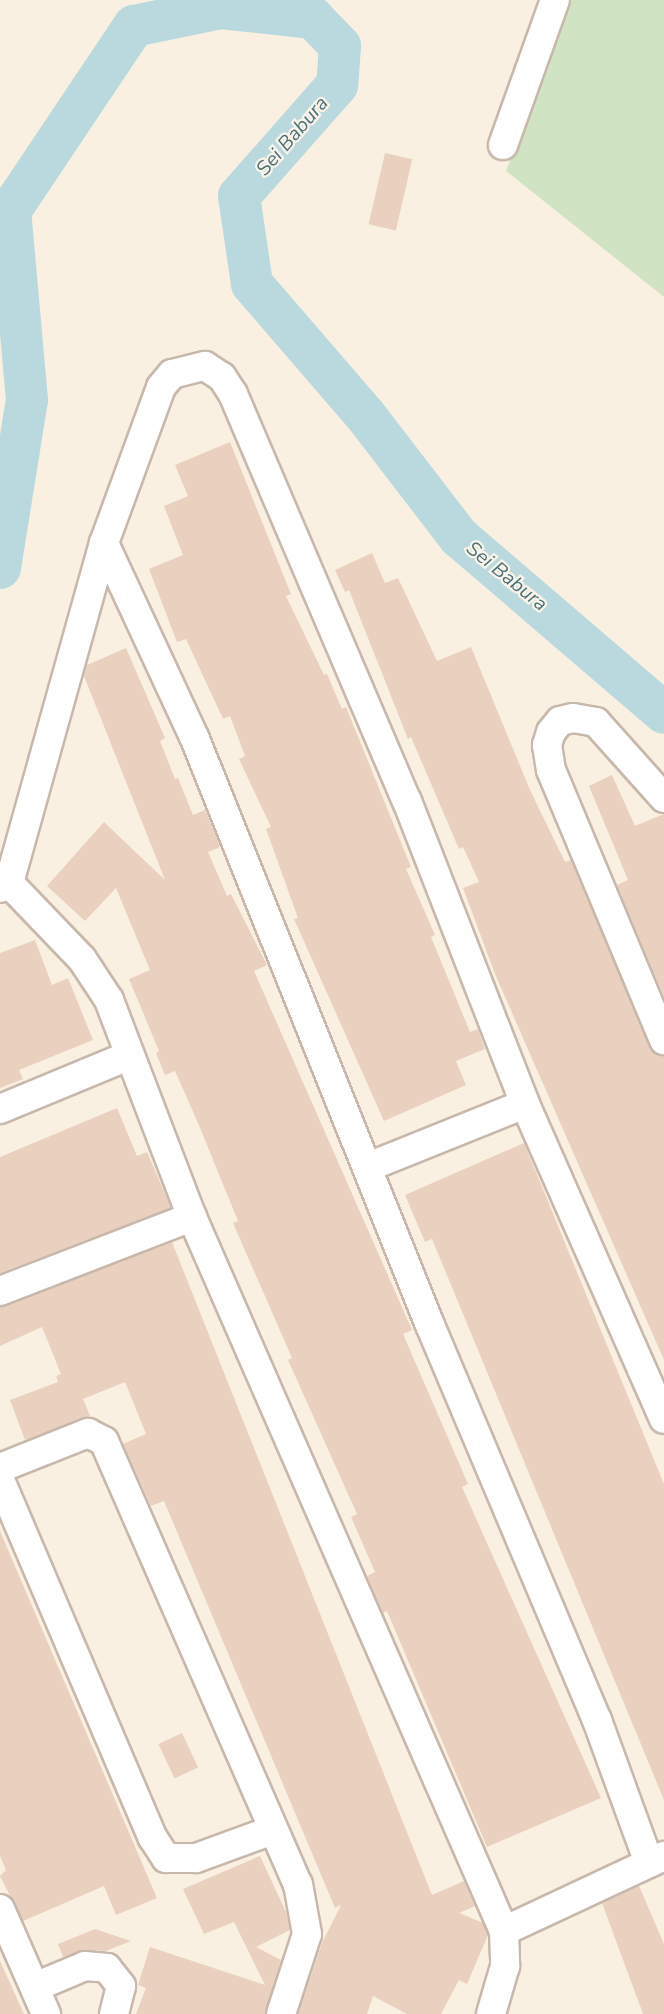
<!DOCTYPE html>
<html>
<head>
<meta charset="utf-8">
<style>
	body { margin:0 }
	#map { position:relative; width:664px; height:2014px; overflow:hidden; background:#f9f0e2; font-family:"Nunito Sans",sans-serif }
	div>[style] { position:absolute }
	[style*='--x'] { left:calc(var(--x)*1px); top:calc(var(--y)*1px); width:calc(var(--w)*1px); rotate:calc(var(--a)*1deg) }
	.green>* { inset:0; background:#d0e4c3 }
	.river>* { height:42px; margin:-21px; padding:0 21px; transform-origin:21px; border-radius:21px; background:#bad9df }
	.building>* { inset:0; background:#ead0be; transform-origin:0 0 }
	.roads { filter:drop-shadow(2px 0 #c7b8ab) drop-shadow(-2px 0 #c7b8ab) drop-shadow(0 2px #c7b8ab) drop-shadow(0 -2px #c7b8ab) }
	.minor>* { height:28px; margin:-14px; padding:0 14px; transform-origin:14px; border-radius:14px; background:#fff }
	span { translate:-50% -50%; white-space:nowrap; text-align:center; line-height:1.15; -webkit-text-stroke:4.5px #fcf4e8; paint-order:stroke }
	.water-label { font-size:20px; color:#49747e; font-style:italic }
</style>
</head>
<body>
<div id="map">
	<div class="green">
		<div style="clip-path:polygon(572px 0,664px 0,664px 297px,506px 171px)"></div>
	</div>
	<div class="river">
		<div style="--x:0;--y:568;--w:170;--a:-80.9"></div>
		<div style="--x:27;--y:400;--w:190;--a:-95.1"></div>
		<div style="--x:10;--y:211;--w:223;--a:-56.2"></div>
		<div style="--x:134;--y:26;--w:89;--a:-11.7"></div>
		<div style="--x:221;--y:8;--w:93;--a:6.2"></div>
		<div style="--x:313;--y:18;--w:39;--a:46"></div>
		<div style="--x:340;--y:46;--w:39;--a:94"></div>
		<div style="--x:337;--y:85;--w:148;--a:131.4"></div>
		<div style="--x:239;--y:196;--w:89;--a:81.6"></div>
		<div style="--x:252;--y:284;--w:174;--a:49.2"></div>
		<div style="--x:366;--y:416;--w:153;--a:52.5"></div>
		<div style="--x:459;--y:537;--w:270;--a:40.6"></div>
	</div>
	<div class="building">
		<div style="left:385px;top:153px;width:28px;height:73px;rotate:13deg"></div>
		<div style="clip-path:polygon(230px 442px,291px 594px,286px 596px,324px 675px,327px 674px,342px 709px,346px 707px,411px 867px,406px 869px,435px 935px,431px 937px,445px 971px,470px 1032px,478px 1029px,485px 1049px,456px 1061px,466px 1085px,384px 1121px,294px 919px,298px 918px,266px 829px,271px 827px,239px 759px,245px 756px,230px 716px,223px 719px,186px 639px,177px 642px,149px 569px,183px 555px,164px 506px,188px 496px,175px 465px)"></div>
		<div style="clip-path:polygon(372px 553px,385px 583px,398px 578px,437px 661px,471px 647px,530px 790px,565px 862px,571px 860px,649px 1046px,664px 1056px,664px 1360px,495px 974px,463px 888px,479px 882px,463px 847px,459px 849px,411px 737px,408px 739px,349px 590px,345px 592px,335px 570px)"></div>
		<div style="clip-path:polygon(126px 648px,165px 738px,160px 741px,175px 779px,178px 778px,193px 815px,205px 810px,216px 836px,220px 847px,208px 852px,227px 896px,231px 894px,267px 965px,254px 971px,412px 1330px,403px 1334px,468px 1484px,462px 1487px,601px 1798px,487px 1847px,387px 1611px,383px 1613px,367px 1576px,375px 1572px,351px 1517px,357px 1514px,288px 1360px,292px 1358px,233px 1223px,238px 1221px,198px 1123px,175px 1071px,165px 1075px,156px 1053px,159px 1051px,129px 979px,150px 970px,116px 888px,85px 921px,47px 886px,104px 822px,165px 880px,84px 676px,87px 665px)"></div>
		<div style="clip-path:polygon(612px 775px,635px 826px,664px 814px,664px 997px,617px 885px,628px 880px,589px 786px)"></div>
		<div style="clip-path:polygon(35px 940px,52px 985px,68px 978px,93px 1040px,19px 1070px,23px 1079px,0 1088px,0 953px)"></div>
		<div style="clip-path:polygon(117px 1108px,137px 1156px,147px 1152px,171px 1208px,0 1273px,0 1157px)"></div>
		<div style="clip-path:polygon(524px 1143px,664px 1484px,664px 1800px,432px 1239px,425px 1242px,405px 1195px)"></div>
		<div style="clip-path:polygon(172px 1242px,432px 1895px,464px 1881px,475px 1906px,459px 1913px,483px 1923px,488px 1935px,467px 1984px,459px 1980px,441px 2014px,407px 2014px,373px 1996px,367px 2014px,298px 2014px,322px 1943px,341px 1905px,335px 1908px,164px 1501px,151px 1506px,123px 1444px,146px 1434px,125px 1382px,83px 1399px,90px 1416px,25px 1440px,10px 1400px,58px 1382px,56px 1376px,61px 1374px,42px 1327px,0 1346px,0 1307px)"></div>
		<div style="clip-path:polygon(0 1531px,157px 1898px,116px 1915px,104px 1886px,23px 1921px,0 1876px,6px 1870px,0 1856px)"></div>
		<div style="left:182px;top:1733px;width:38px;height:26px;rotate:65deg"></div>
		<div style="clip-path:polygon(260px 1856px,286px 1912px,290px 1930px,256px 1947px,281px 1960px,265px 2014px,136px 2014px,146px 1988px,138px 1985px,150px 1947px,265px 1985px,234px 1922px,204px 1934px,183px 1889px)"></div>
		<div style="clip-path:polygon(639px 1886px,664px 1944px,664px 2014px,643px 2014px,602px 1903px)"></div>
		<div style="clip-path:polygon(95px 1929px,131px 1941px,106px 1951px,86px 1950px,63px 1957px,58px 1944px)"></div>
		<div style="clip-path:polygon(0 1961px,24px 2014px,0 2014px)"></div>
	</div>
	<div class="roads">
		<div class="minor">
			<div style="--x:503;--y:145;--w:154;--a:-70.3"></div>
			<div style="--x:104;--y:543;--w:216;--a:65.1"></div>
			<div style="--x:195;--y:739;--w:631;--a:68.15"></div>
			<div style="--x:430;--y:1325;--w:429;--a:67.1"></div>
			<div style="--x:597;--y:1720;--w:152;--a:70"></div>
			<div style="--x:664;--y:798;--w:102;--a:-131.8"></div>
			<div style="--x:596;--y:722;--w:23;--a:-170"></div>
			<div style="--x:573;--y:718;--w:13;--a:167"></div>
			<div style="--x:560;--y:721;--w:14;--a:129"></div>
			<div style="--x:551;--y:732;--w:14;--a:107"></div>
			<div style="--x:547;--y:745;--w:25;--a:81"></div>
			<div style="--x:551;--y:770;--w:293;--a:67.3"></div>
			<div style="--x:9;--y:883;--w:105;--a:46.2"></div>
			<div style="--x:82;--y:959;--w:49;--a:56.6"></div>
			<div style="--x:109;--y:1000;--w:232;--a:69.1"></div>
			<div style="--x:192;--y:1217;--w:779;--a:66.4"></div>
			<div style="--x:504;--y:1931;--w:35;--a:88"></div>
			<div style="--x:505;--y:1966;--w:50;--a:106.3"></div>
			<div style="--x:0;--y:888;--w:10;--a:-29"></div>
			<div style="--x:9;--y:883;--w:353;--a:-74.4"></div>
			<div style="--x:104;--y:543;--w:166;--a:-69.9"></div>
			<div style="--x:161;--y:387;--w:17;--a:-50"></div>
			<div style="--x:172;--y:374;--w:34;--a:-14"></div>
			<div style="--x:205;--y:366;--w:20;--a:33"></div>
			<div style="--x:222;--y:377;--w:20;--a:57"></div>
			<div style="--x:233;--y:394;--w:443;--a:66.9"></div>
			<div style="--x:407;--y:801;--w:325;--a:68.7"></div>
			<div style="--x:525;--y:1104;--w:344;--a:66.2"></div>
			<div style="--x:0;--y:1109;--w:139;--a:-22.5"></div>
			<div style="--x:368;--y:1167;--w:169;--a:-21.9"></div>
			<div style="--x:0;--y:1291;--w:206;--a:-21.1"></div>
			<div style="--x:0;--y:1468;--w:95;--a:-21.7"></div>
			<div style="--x:88;--y:1433;--w:18;--a:27"></div>
			<div style="--x:104;--y:1441;--w:484;--a:66.4"></div>
			<div style="--x:298;--y:1884;--w:51;--a:79.8"></div>
			<div style="--x:307;--y:1934;--w:84;--a:108"></div>
			<div style="--x:0;--y:1480;--w:389;--a:66.9"></div>
			<div style="--x:153;--y:1838;--w:24;--a:57"></div>
			<div style="--x:166;--y:1858;--w:30;--a:0"></div>
			<div style="--x:196;--y:1858;--w:82;--a:-20"></div>
			<div style="--x:0;--y:1909;--w:115;--a:66.3"></div>
			<div style="--x:504;--y:1931;--w:177;--a:-25.1"></div>
			<div style="--x:35;--y:1987;--w:54;--a:-22.8"></div>
			<div style="--x:85;--y:1966;--w:22;--a:5"></div>
			<div style="--x:107;--y:1968;--w:23;--a:52"></div>
			<div style="--x:121;--y:1986;--w:29;--a:104"></div>
		</div>
	</div>
	<div class="water-label">
		<span style="left:292px;top:136px;rotate:-49deg">Sei Babura</span>
		<span style="left:507px;top:576px;rotate:39deg">Sei Babura</span>
	</div>
</div>
</body>
</html>
